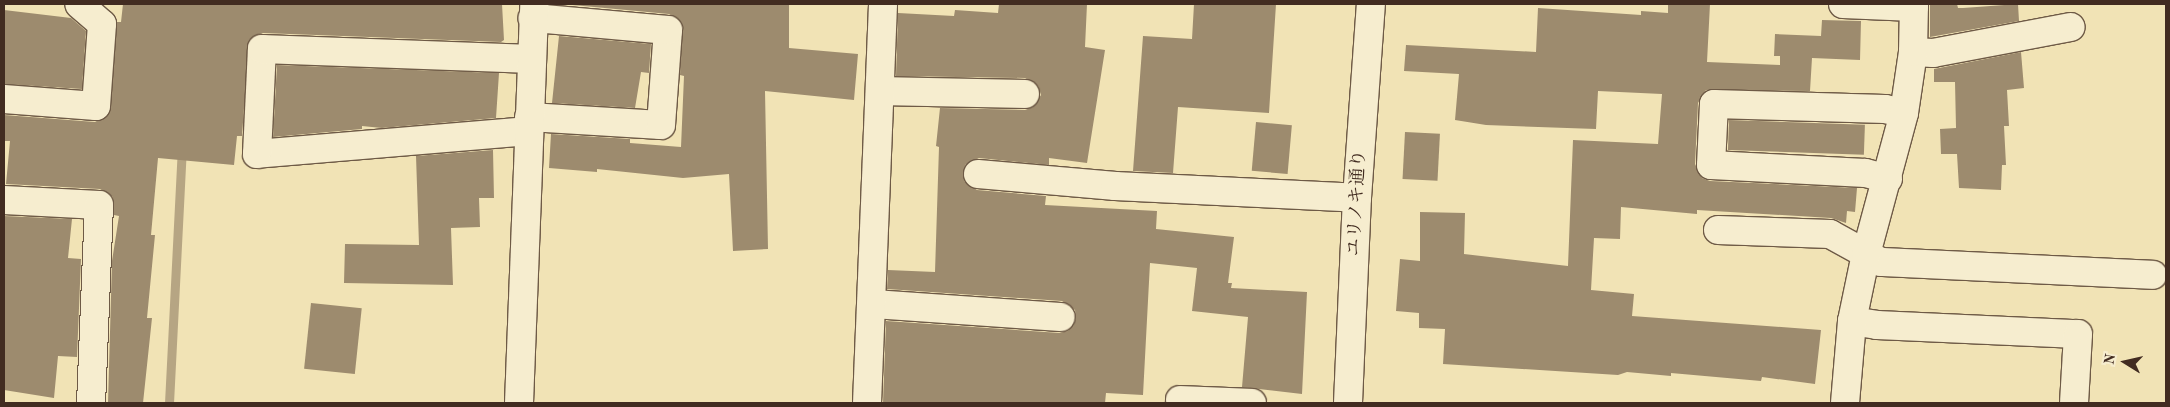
<!DOCTYPE html>
<html>
<head>
<meta charset="utf-8">
<style>
	body { margin:0 }
	#map { position:relative; width:2170px; height:407px; overflow:hidden; background:#f1e3b5; font-family:"Old Standard TT","Noto Serif JP",serif }
	div>[style] { position:absolute }
	[style*='--x'] { left:calc(var(--x)*1px); top:calc(var(--y)*1px); width:calc(var(--w)*1px); rotate:calc(var(--a)*1deg) }
	.stream>* { height:9px; margin:-4.5px; padding:0 4.5px; transform-origin:4.5px; border-radius:4.5px; background:#b6a583 }
	.building>* { inset:0; background:#9d8b6e; transform-origin:0 0 }
	.roads { filter:drop-shadow(1px 0 #6e5a46) drop-shadow(-1px 0 #6e5a46) drop-shadow(0 1px #6e5a46) drop-shadow(0 -1px #6e5a46) }
	.minor>* { height:28px; margin:-14px; padding:0 14px; transform-origin:14px; border-radius:14px; background:#f6edcf }
	span { translate:-50% -50%; white-space:nowrap; text-align:center; line-height:1.15; -webkit-text-stroke:5px #f6edcf; paint-order:stroke }
	.street-label { font-size:18px; color:#422c21 }
	.frame { position:absolute; inset:0; border:5px solid #422c21; pointer-events:none }
	.north { position:absolute; left:2100px; top:337px; width:50px; height:50px; -webkit-text-stroke:4px #f6edcf; paint-order:stroke; rotate:280deg; font-size:14px; font-weight:700; line-height:20px; text-align:center; color:#422c21 }
	.north::after { content:''; display:block; margin:auto; width:18px; height:22px; background:#422c21; clip-path:polygon(50% 0,100% 100%,50% 72%,0 100%) }
</style>
</head>
<body>
<div id="map">
	<div class="stream">
		<div style="--x:169;--y:403;--w:253;--a:-87.1"></div>
	</div>
	<div class="building">
		<div style="clip-path:polygon(123px 4px,502px 4px,504px 40px,501px 42px,263px 33px,249px 40px,242px 136px,237px 136px,234px 165px,158px 158px,151px 235px,155px 235px,147px 318px,152px 318px,143px 403px,108px 403px,112px 261px,119px 216px,114px 215px,113px 197px,100px 189px,6px 184px,10px 141px,4px 141px,4px 115px,95px 122px,109px 114px,117px 22px,121px 22px)"></div>
		<div style="clip-path:polygon(562px 4px,789px 4px,789px 48px,858px 54px,854px 100px,765px 91px,768px 249px,733px 251px,729px 174px,683px 178px,597px 169px,597px 172px,549px 168px,551px 134px,630px 139px,630px 143px,681px 147px,684px 76px,680px 75px,682px 23px,669px 14px)"></div>
		<div style="clip-path:polygon(999px 4px,1087px 4px,1085px 47px,1105px 50px,1087px 163px,1049px 158px,1049px 165px,979px 158px,965px 165px,964px 181px,977px 190px,1046px 196px,1045px 205px,1157px 211px,1156px 229px,1234px 237px,1228px 283px,1232px 283px,1231px 288px,1307px 292px,1302px 394px,1242px 387px,1248px 317px,1192px 311px,1197px 268px,1150px 263px,1143px 395px,1106px 393px,1105px 403px,883px 403px,886px 321px,1060px 333px,1068px 331px,1076px 319px,1075px 310px,1062px 301px,887px 289px,888px 270px,935px 272px,939px 147px,936px 146px,940px 108px,1025px 110px,1033px 107px,1041px 95px,1038px 86px,1025px 78px,896px 76px,898px 13px,954px 16px,955px 10px,998px 13px)"></div>
		<div style="clip-path:polygon(1194px 4px,1276px 4px,1269px 113px,1178px 107px,1173px 173px,1133px 171px,1143px 36px,1192px 39px)"></div>
		<div style="clip-path:polygon(1668px 4px,1710px 4px,1707px 62px,1780px 65px,1780px 56px,1774px 56px,1775px 34px,1821px 36px,1822px 20px,1861px 21px,1860px 60px,1812px 58px,1810px 91px,1706px 90px,1698px 103px,1695px 164px,1702px 178px,1710px 181px,1857px 188px,1855px 212px,1847px 211px,1846px 223px,1831px 218px,1697px 210px,1697px 214px,1621px 207px,1620px 239px,1594px 238px,1591px 290px,1634px 294px,1632px 316px,1821px 330px,1815px 384px,1762px 377px,1761px 381px,1671px 373px,1671px 376px,1627px 372px,1618px 375px,1443px 364px,1445px 329px,1419px 328px,1419px 313px,1396px 311px,1400px 259px,1420px 261px,1420px 212px,1465px 213px,1464px 254px,1568px 266px,1573px 140px,1658px 144px,1662px 94px,1598px 91px,1596px 129px,1486px 125px,1455px 120px,1459px 74px,1404px 71px,1406px 45px,1536px 52px,1538px 8px,1641px 15px,1641px 11px,1668px 13px)"></div>
		<div style="clip-path:polygon(1930px 4px,1957px 4px,1958px 8px,1963px 8px,2018px 4px,2019px 21px,1930px 37px)"></div>
		<div style="clip-path:polygon(4px 10px,71px 18px,86px 31px,82px 89px,4px 84px)"></div>
		<div style="clip-path:polygon(559px 36px,651px 44px,649px 73px,641px 72px,635px 108px,552px 103px)"></div>
		<div style="clip-path:polygon(2021px 52px,2024px 88px,2007px 90px,2009px 126px,2004px 126px,2006px 165px,2002px 165px,2001px 190px,1959px 188px,1957px 154px,1941px 154px,1940px 129px,1956px 128px,1955px 82px,1934px 82px,1934px 69px)"></div>
		<div style="clip-path:polygon(277px 65px,499px 73px,496px 118px,382px 128px,362px 126px,362px 129px,273px 137px)"></div>
		<div style="left:1729px;top:120px;width:136px;height:30px;rotate:2deg"></div>
		<div style="left:1256px;top:122px;width:36px;height:49px;rotate:5deg"></div>
		<div style="left:1405px;top:132px;width:35px;height:47px;rotate:3deg"></div>
		<div style="clip-path:polygon(493px 150px,494px 198px,479px 198px,480px 227px,451px 228px,453px 285px,344px 283px,345px 244px,419px 245px,416px 156px)"></div>
		<div style="clip-path:polygon(4px 216px,72px 219px,68px 258px,81px 259px,77px 357px,58px 356px,54px 398px,4px 390px)"></div>
		<div style="left:311px;top:303px;width:51px;height:66px;rotate:6deg"></div>
	</div>
	<div class="roads">
		<div class="minor">
			<div style="--x:1843;--y:4;--w:71;--a:2.4"></div>
			<div style="--x:1913;--y:52;--w:20;--a:3"></div>
			<div style="--x:1933;--y:53;--w:140;--a:-10.7"></div>
			<div style="--x:880;--y:91;--w:145;--a:1.2"></div>
			<div style="--x:4;--y:99;--w:92;--a:4.4"></div>
			<div style="--x:96;--y:106;--w:82;--a:-85.8"></div>
			<div style="--x:102;--y:24;--w:30;--a:-139"></div>
			<div style="--x:529;--y:117;--w:132;--a:3.5"></div>
			<div style="--x:661;--y:125;--w:95;--a:-85.8"></div>
			<div style="--x:668;--y:30;--w:136;--a:-174.9"></div>
			<div style="--x:529;--y:131;--w:273;--a:175.2"></div>
			<div style="--x:257;--y:154;--w:105;--a:-87.3"></div>
			<div style="--x:262;--y:49;--w:270;--a:2.1"></div>
			<div style="--x:978;--y:174;--w:138;--a:5"></div>
			<div style="--x:1115;--y:186;--w:242;--a:2.8"></div>
			<div style="--x:1888;--y:179;--w:24;--a:-165"></div>
			<div style="--x:1865;--y:173;--w:154;--a:-177"></div>
			<div style="--x:1711;--y:165;--w:61;--a:-87.2"></div>
			<div style="--x:1714;--y:104;--w:171;--a:1.7"></div>
			<div style="--x:1885;--y:109;--w:19;--a:12"></div>
			<div style="--x:4;--y:200;--w:95;--a:3"></div>
			<div style="--x:99;--y:205;--w:198;--a:92.3"></div>
			<div style="--x:1718;--y:230;--w:112;--a:2"></div>
			<div style="--x:1830;--y:234;--w:58;--a:28.8"></div>
			<div style="--x:1881;--y:262;--w:272;--a:2.7"></div>
			<div style="--x:873;--y:304;--w:188;--a:4"></div>
			<div style="--x:1852;--y:321;--w:25;--a:9"></div>
			<div style="--x:1877;--y:325;--w:201;--a:2.6"></div>
			<div style="--x:2078;--y:334;--w:69;--a:93.3"></div>
			<div style="--x:1180;--y:400;--w:72;--a:2.4"></div>
			<div style="--x:519;--y:403;--w:399;--a:-87.8"></div>
			<div style="--x:867;--y:403;--w:399;--a:-87.7"></div>
			<div style="--x:1348;--y:403;--w:205;--a:-87.5"></div>
			<div style="--x:1357;--y:198;--w:195;--a:-85.9"></div>
			<div style="--x:1845;--y:403;--w:82;--a:-85.1"></div>
			<div style="--x:1852;--y:321;--w:68;--a:-78.2"></div>
			<div style="--x:1866;--y:254;--w:146;--a:-74.9"></div>
			<div style="--x:1904;--y:113;--w:62;--a:-81.6"></div>
			<div style="--x:1913;--y:52;--w:48;--a:-88.8"></div>
		</div>
	</div>
	<div class="street-label">
		<span style="left:1357px;top:203px;rotate:-87deg">ユリノキ通り</span>
	</div>
	<div class="frame"></div>
	<div class="north">N</div>
</div>
</body>
</html>
